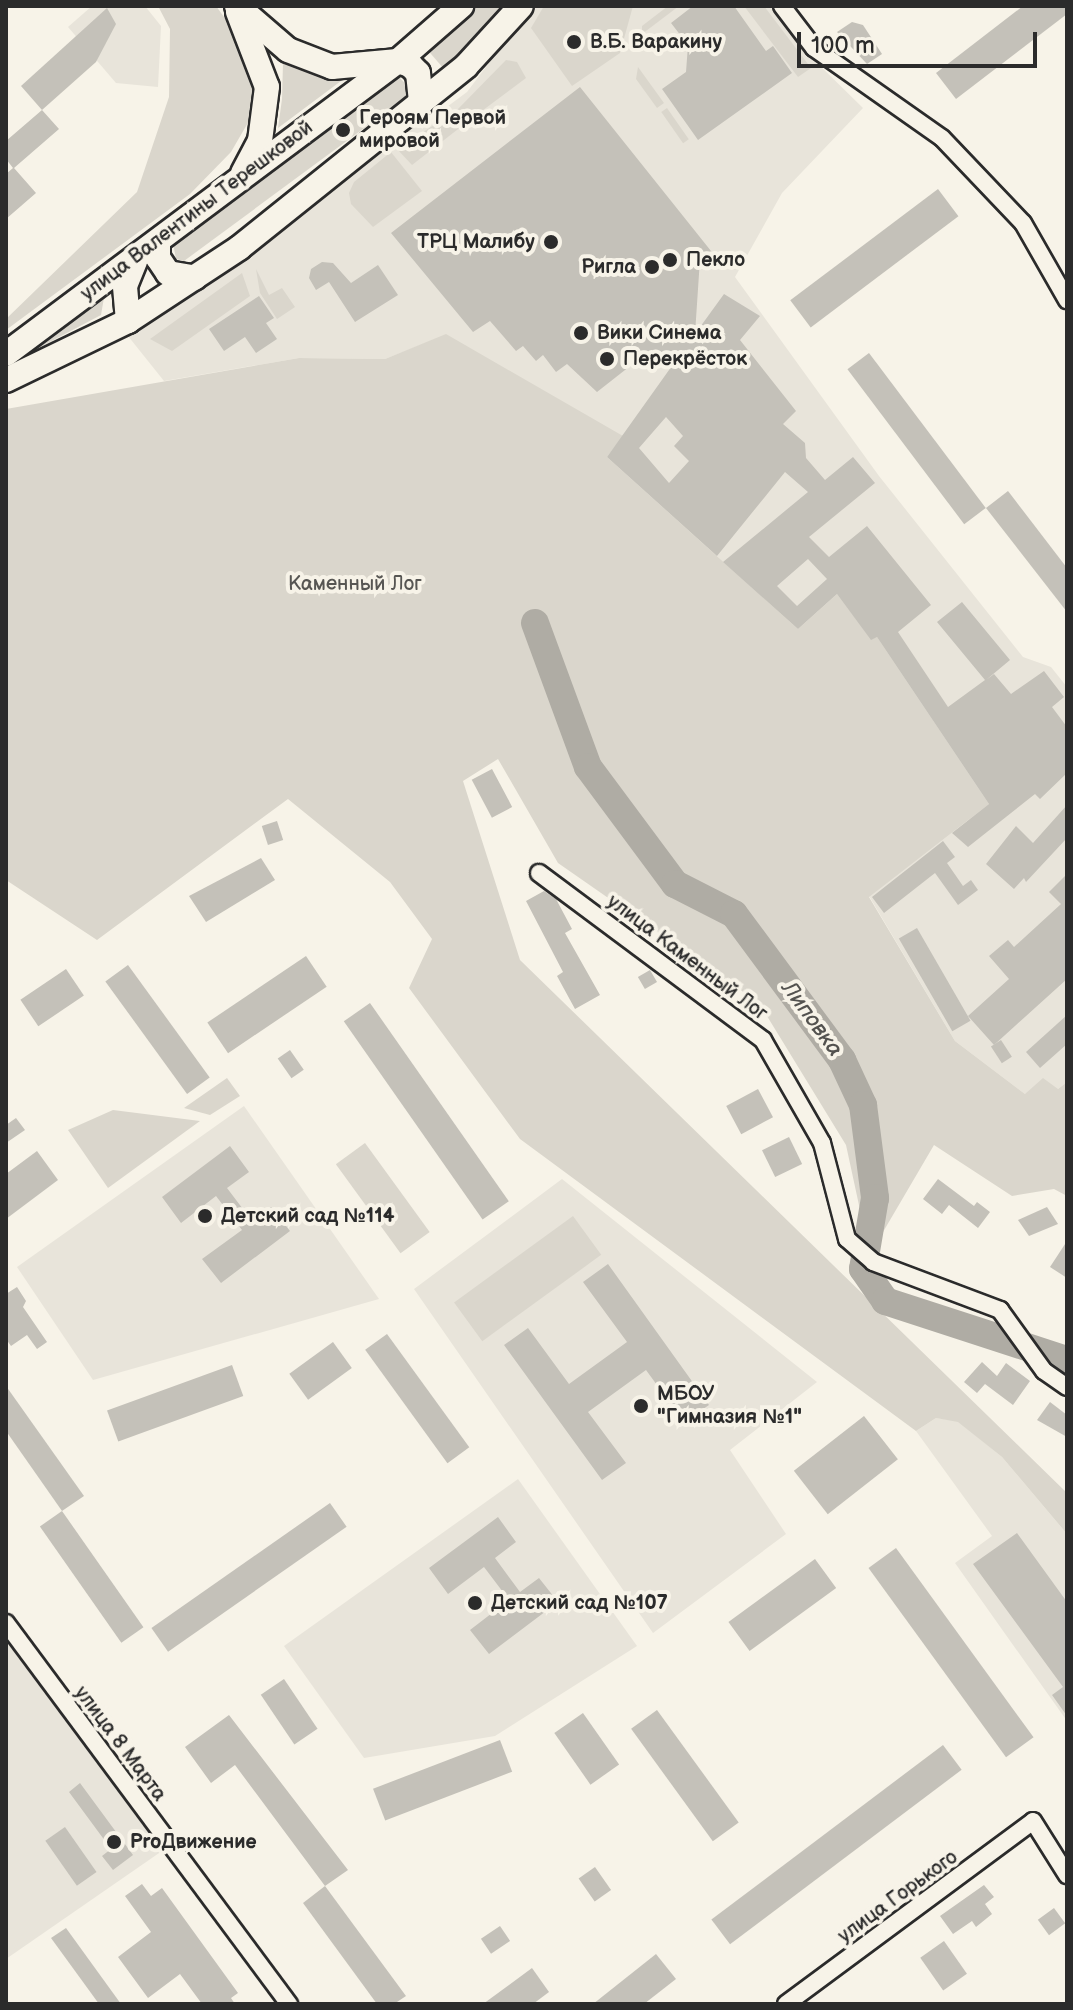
<!DOCTYPE html>
<html>
<head>
<meta charset="utf-8">
<style>
	body { margin:0 }
	#map { position:relative; width:1073px; height:2010px; overflow:hidden; background:#f7f3e8; font-family:"Balsamiq Sans",sans-serif }
	div>[style] { position:absolute }
	[style*='--x'] { left:calc(var(--x)*1px); top:calc(var(--y)*1px); width:calc(var(--w)*1px); rotate:calc(var(--a)*1deg) }
	.built>* { inset:0; background:#e8e4da }
	.green>* { inset:0; background:#dad6cc; transform-origin:0 0 }
	.river>* { height:28px; margin:-14px; padding:0 14px; transform-origin:14px; border-radius:14px; background:#afaca4 }
	.building>* { inset:0; background:#c4c1b9; transform-origin:0 0 }
	.roads { filter:drop-shadow(2px 0 #2b2b2b) drop-shadow(-2px 0 #2b2b2b) drop-shadow(0 2px #2b2b2b) drop-shadow(0 -2px #2b2b2b) }
	.minor>* { height:16px; margin:-8px; padding:0 8px; transform-origin:8px; border-radius:8px; background:#f7f3e8 }
	.secondary>* { height:24px; margin:-12px; padding:0 12px; transform-origin:12px; border-radius:12px; background:#f7f3e8 }
	.dots>* { width:22px; height:22px; translate:-50% -50%; box-sizing:border-box; border:4px solid #f7f3e8; border-radius:50% }
	span { translate:-50% -50%; white-space:nowrap; text-align:center; line-height:1.15; -webkit-text-stroke:8px #f7f3e8; paint-order:stroke }
	.poi-label { font-size:20px; color:#2b2b2b; font-weight:700 }
	.left { translate:0 -50%; text-align:left }
	.right { translate:-100% -50%; text-align:right }
	.street-label { font-size:20px; color:#2b2b2b }
	.park-label { font-size:20px; color:#575653 }
	.water-label { font-size:22px; color:#53524f; font-style:italic }
	.frame { position:absolute; inset:0; border:8px solid #2b2b2b; pointer-events:none }
	.scale { position:absolute; left:797px; top:32px; width:240px; height:36px; box-sizing:border-box; border:4px solid #2b2b2b; border-top:0; padding-left:10px; font-size:24px; line-height:28px; white-space:nowrap; color:#2b2b2b; -webkit-text-stroke:6px #f7f3e8; paint-order:stroke }
</style>
</head>
<body>
<div id="map">
	<div class="built">
		<div style="clip-path:polygon(92px 6px,145px 6px,161px 26px,158px 87px,116px 83px,68px 27px)"></div>
		<div style="clip-path:polygon(532px 6px,774px 6px,809px 55px,863px 108px,782px 193px,735px 277px,879px 476px,1023px 657px,1051px 667px,1067px 687px,1067px 1082px,1058px 1089px,1025px 1094px,955px 1041px,869px 896px,970px 819px,871px 640px,836px 594px,798px 629px,607px 457px,622px 437px,446px 335px,385px 359px,299px 358px,164px 381px,128px 336px,242px 257px,407px 127px,432px 118px,467px 92px)"></div>
		<div style="clip-path:polygon(244px 1106px,379px 1299px,93px 1380px,17px 1267px)"></div>
		<div style="clip-path:polygon(562px 1179px,817px 1382px,730px 1450px,786px 1534px,653px 1633px,414px 1289px)"></div>
		<div style="clip-path:polygon(936px 1418px,958px 1421px,1002px 1457px,1067px 1534px,1067px 1721px,955px 1563px,992px 1536px,916px 1431px)"></div>
		<div style="clip-path:polygon(518px 1479px,637px 1646px,495px 1736px,364px 1758px,284px 1646px)"></div>
		<div style="clip-path:polygon(6px 1639px,162px 1851px,6px 1959px)"></div>
	</div>
	<div class="green">
		<div style="clip-path:polygon(158px 6px,216px 6px,232px 28px,257px 90px,253px 114px,231px 152px,190px 194px,6px 330px,6px 319px,137px 192px,169px 97px,170px 29px)"></div>
		<div style="clip-path:polygon(473px 6px,502px 6px,444px 69px,425px 47px)"></div>
		<div style="clip-path:polygon(544px 6px,633px 6px,620px 53px,572px 86px,531px 28px)"></div>
		<div style="clip-path:polygon(668px 6px,679px 6px,642px 34px,642px 26px)"></div>
		<div style="clip-path:polygon(744px 6px,764px 6px,811px 68px,798px 77px)"></div>
		<div style="clip-path:polygon(506px 60px,517px 62px,526px 78px,467px 122px,456px 111px)"></div>
		<div style="clip-path:polygon(283px 63px,345px 78px,278px 128px,282px 99px)"></div>
		<div style="clip-path:polygon(638px 67px,664px 103px,657px 108px,636px 79px)"></div>
		<div style="clip-path:polygon(399px 77px,411px 90px,405px 98px,184px 261px,176px 259px,173px 243px)"></div>
		<div style="left:667px;top:108px;width:38px;height:7px;rotate:55deg"></div>
		<div style="clip-path:polygon(451px 114px,462px 126px,412px 165px,397px 149px)"></div>
		<div style="clip-path:polygon(391px 152px,422px 191px,373px 227px,351px 204px,349px 193px,354px 182px)"></div>
		<div style="clip-path:polygon(256px 269px,269px 295px,282px 288px,295px 307px,277px 319px,260px 293px)"></div>
		<div style="clip-path:polygon(242px 273px,250px 296px,172px 351px,150px 339px)"></div>
		<div style="clip-path:polygon(106px 286px,101px 315px,6px 365px)"></div>
		<div style="clip-path:polygon(446px 334px,623px 436px,607px 457px,798px 629px,837px 594px,871px 639px,877px 637px,989px 804px,869px 897px,955px 1041px,1025px 1094px,1043px 1078px,1058px 1089px,1067px 1082px,1067px 1196px,1054px 1189px,1012px 1196px,934px 1145px,883px 1232px,865px 1233px,846px 1145px,759px 1003px,558px 863px,498px 759px,463px 781px,520px 960px,1067px 1493px,1067px 1534px,1002px 1457px,958px 1422px,936px 1418px,916px 1431px,520px 1139px,409px 988px,432px 939px,390px 882px,288px 799px,97px 940px,6px 880px,6px 409px,299px 358px,385px 359px)"></div>
		<div style="clip-path:polygon(227px 1078px,240px 1096px,210px 1115px,184px 1108px)"></div>
		<div style="clip-path:polygon(113px 1110px,200px 1121px,108px 1188px,68px 1130px)"></div>
		<div style="left:365px;top:1143px;width:110px;height:36px;rotate:54deg"></div>
		<div style="left:573px;top:1216px;width:48px;height:147px;rotate:54deg"></div>
	</div>
	<div class="river">
		<div style="--x:535;--y:623;--w:153;--a:69.8"></div>
		<div style="--x:588;--y:767;--w:146;--a:53.4"></div>
		<div style="--x:675;--y:884;--w:66;--a:27"></div>
		<div style="--x:734;--y:914;--w:182;--a:53.5"></div>
		<div style="--x:842;--y:1060;--w:50;--a:65"></div>
		<div style="--x:863;--y:1105;--w:94;--a:82.6"></div>
		<div style="--x:875;--y:1198;--w:72;--a:99.6"></div>
		<div style="--x:863;--y:1269;--w:39;--a:55"></div>
		<div style="--x:885;--y:1301;--w:191;--a:18"></div>
	</div>
	<div class="building">
		<div style="clip-path:polygon(693px 6px,734px 6px,766px 51px,773px 46px,792px 73px,698px 140px,662px 89px,686px 72px,688px 45px,671px 23px)"></div>
		<div style="clip-path:polygon(1023px 6px,1067px 6px,1067px 14px,956px 99px,936px 73px)"></div>
		<div style="clip-path:polygon(107px 8px,116px 24px,96px 62px,42px 110px,21px 86px)"></div>
		<div style="clip-path:polygon(852px 22px,863px 25px,882px 54px,867px 64px,837px 32px)"></div>
		<div style="clip-path:polygon(evenodd,580px 87px,711px 251px,700px 259px,695px 334px,724px 294px,760px 316px,740px 340px,796px 411px,783px 424px,805px 443px,806px 458px,825px 480px,853px 457px,875px 483px,809px 537px,829px 557px,867px 526px,931px 605px,898px 632px,948px 707px,985px 680px,937px 622px,962px 602px,1010px 660px,986px 680px,994px 674px,1011px 694px,1044px 671px,1064px 697px,1052px 707px,1067px 727px,1067px 773px,1040px 799px,1035px 794px,968px 847px,952px 833px,989px 804px,877px 637px,871px 640px,837px 594px,798px 629px,723px 562px,808px 492px,785px 472px,717px 556px,607px 457px,674px 363px,639px 359px,597px 392px,567px 364px,556px 372px,543px 355px,536px 361px,523px 346px,516px 351px,490px 321px,473px 332px,391px 233px,580px 87px,666px 417px,683px 436px,674px 446px,689px 461px,669px 483px,639px 448px,666px 417px,580px 87px,808px 559px,827px 579px,797px 606px,777px 586px,808px 559px)"></div>
		<div style="clip-path:polygon(42px 110px,59px 129px,14px 168px,36px 193px,6px 219px,6px 174px,13px 168px,6px 159px,6px 141px)"></div>
		<div style="left:938px;top:189px;width:34px;height:185px;rotate:53deg"></div>
		<div style="clip-path:polygon(322px 262px,333px 263px,351px 283px,378px 265px,398px 295px,355px 322px,329px 282px,316px 290px,309px 278px,311px 269px)"></div>
		<div style="clip-path:polygon(259px 296px,274px 318px,266px 323px,277px 339px,256px 353px,245px 337px,224px 351px,209px 329px)"></div>
		<div style="left:869px;top:353px;width:194px;height:27px;rotate:53deg"></div>
		<div style="clip-path:polygon(1008px 491px,1067px 568px,1067px 612px,986px 508px)"></div>
		<div style="left:492px;top:769px;width:43px;height:23px;rotate:62deg"></div>
		<div style="clip-path:polygon(1067px 805px,1067px 838px,1026px 882px,1024px 878px,1014px 889px,986px 864px,1016px 826px,1033px 843px)"></div>
		<div style="left:277px;top:821px;width:20px;height:16px;rotate:72deg"></div>
		<div style="clip-path:polygon(943px 841px,955px 857px,947px 863px,963px 886px,971px 880px,978px 890px,958px 905px,935px 873px,884px 913px,872px 897px)"></div>
		<div style="clip-path:polygon(261px 858px,275px 880px,206px 922px,189px 896px)"></div>
		<div style="clip-path:polygon(1067px 874px,1067px 979px,994px 1045px,968px 1016px,1009px 979px,989px 956px,1008px 940px,1014px 947px,1061px 904px,1049px 892px)"></div>
		<div style="clip-path:polygon(544px 891px,556px 899px,572px 929px,565px 933px,600px 995px,575px 1009px,557px 976px,563px 972px,526px 901px)"></div>
		<div style="left:917px;top:928px;width:107px;height:21px;rotate:60deg"></div>
		<div style="left:306px;top:956px;width:37px;height:119px;rotate:56deg"></div>
		<div style="left:128px;top:965px;width:139px;height:28px;rotate:54deg"></div>
		<div style="left:66px;top:969px;width:32px;height:55px;rotate:56deg"></div>
		<div style="left:650px;top:970px;width:14px;height:14px;rotate:60deg"></div>
		<div style="left:370px;top:1003px;width:242px;height:32px;rotate:55deg"></div>
		<div style="clip-path:polygon(1067px 1015px,1067px 1044px,1040px 1068px,1026px 1052px)"></div>
		<div style="left:1001px;top:1040px;width:20px;height:12px;rotate:57deg"></div>
		<div style="left:290px;top:1050px;width:24px;height:15px;rotate:55deg"></div>
		<div style="left:758px;top:1089px;width:32px;height:36px;rotate:62deg"></div>
		<div style="clip-path:polygon(16px 1118px,25px 1130px,6px 1143px,6px 1125px)"></div>
		<div style="left:789px;top:1137px;width:30px;height:30px;rotate:64deg"></div>
		<div style="clip-path:polygon(230px 1146px,249px 1172px,227px 1188px,252px 1221px,271px 1207px,290px 1231px,221px 1283px,202px 1259px,242px 1230px,216px 1196px,181px 1223px,162px 1197px)"></div>
		<div style="clip-path:polygon(37px 1151px,58px 1180px,6px 1219px,6px 1174px)"></div>
		<div style="clip-path:polygon(938px 1179px,974px 1206px,977px 1202px,990px 1212px,978px 1228px,949px 1205px,942px 1214px,923px 1199px)"></div>
		<div style="clip-path:polygon(1047px 1207px,1058px 1224px,1029px 1236px,1018px 1220px)"></div>
		<div style="clip-path:polygon(1067px 1241px,1067px 1278px,1050px 1267px)"></div>
		<div style="clip-path:polygon(608px 1264px,709px 1405px,684px 1422px,646px 1370px,588px 1412px,626px 1463px,602px 1480px,504px 1345px,528px 1328px,569px 1384px,627px 1342px,583px 1282px)"></div>
		<div style="clip-path:polygon(17px 1287px,26px 1301px,23px 1307px,47px 1342px,37px 1349px,27px 1335px,11px 1346px,6px 1339px,6px 1294px)"></div>
		<div style="left:387px;top:1334px;width:140px;height:27px;rotate:54deg"></div>
		<div style="left:333px;top:1342px;width:32px;height:54px;rotate:54deg"></div>
		<div style="clip-path:polygon(982px 1362px,997px 1376px,1006px 1363px,1030px 1381px,1013px 1405px,985px 1384px,977px 1393px,964px 1382px)"></div>
		<div style="left:232px;top:1365px;width:33px;height:133px;rotate:70deg"></div>
		<div style="clip-path:polygon(6px 1386px,84px 1496px,62px 1511px,6px 1431px)"></div>
		<div style="clip-path:polygon(1050px 1402px,1067px 1415px,1067px 1437px,1037px 1420px)"></div>
		<div style="left:864px;top:1416px;width:55px;height:89px;rotate:52deg"></div>
		<div style="left:330px;top:1503px;width:29px;height:218px;rotate:55deg"></div>
		<div style="left:62px;top:1511px;width:142px;height:27px;rotate:55deg"></div>
		<div style="clip-path:polygon(498px 1517px,516px 1542px,495px 1558px,520px 1592px,539px 1578px,558px 1602px,489px 1654px,470px 1630px,509px 1600px,484px 1567px,448px 1594px,429px 1568px)"></div>
		<div style="clip-path:polygon(1017px 1533px,1067px 1602px,1067px 1716px,1052px 1695px,1063px 1687px,973px 1564px)"></div>
		<div style="left:896px;top:1548px;width:234px;height:34px;rotate:54deg"></div>
		<div style="left:815px;top:1559px;width:36px;height:107px;rotate:54deg"></div>
		<div style="left:284px;top:1679px;width:60px;height:28px;rotate:56deg"></div>
		<div style="left:657px;top:1710px;width:139px;height:32px;rotate:54deg"></div>
		<div style="left:583px;top:1713px;width:63px;height:35px;rotate:55deg"></div>
		<div style="clip-path:polygon(229px 1715px,348px 1870px,325px 1886px,235px 1765px,211px 1783px,185px 1747px)"></div>
		<div style="left:500px;top:1740px;width:34px;height:136px;rotate:69deg"></div>
		<div style="left:943px;top:1745px;width:31px;height:290px;rotate:53deg"></div>
		<div style="clip-path:polygon(80px 1783px,133px 1855px,113px 1870px,102px 1856px,111px 1849px,69px 1792px)"></div>
		<div style="left:65px;top:1827px;width:55px;height:24px;rotate:55deg"></div>
		<div style="left:595px;top:1867px;width:28px;height:20px;rotate:55deg"></div>
		<div style="clip-path:polygon(142px 1884px,151px 1896px,162px 1888px,238px 1993px,231px 1998px,235px 2004px,202px 2004px,180px 1974px,148px 1998px,118px 1957px,151px 1932px,125px 1896px)"></div>
		<div style="clip-path:polygon(984px 1885px,994px 1897px,985px 1904px,992px 1914px,976px 1927px,972px 1921px,953px 1934px,940px 1916px)"></div>
		<div style="clip-path:polygon(325px 1886px,406px 1996px,394px 2004px,377px 2004px,303px 1903px)"></div>
		<div style="left:1054px;top:1908px;width:19px;height:20px;rotate:54deg"></div>
		<div style="left:500px;top:1926px;width:18px;height:23px;rotate:56deg"></div>
		<div style="clip-path:polygon(66px 1928px,121px 2004px,99px 2004px,51px 1938px)"></div>
		<div style="left:944px;top:1941px;width:40px;height:29px;rotate:55deg"></div>
		<div style="clip-path:polygon(656px 1954px,676px 1979px,644px 2004px,593px 2004px)"></div>
		<div style="clip-path:polygon(532px 1968px,549px 1992px,533px 2004px,483px 2004px)"></div>
	</div>
	<div class="roads">
		<div class="minor">
			<div style="--x:782;--y:6;--w:53;--a:52.7"></div>
			<div style="--x:814;--y:48;--w:156;--a:35.1"></div>
			<div style="--x:942;--y:138;--w:117;--a:46.4"></div>
			<div style="--x:1023;--y:223;--w:89;--a:60.3"></div>
			<div style="--x:539;--y:873;--w:279;--a:36.7"></div>
			<div style="--x:763;--y:1040;--w:119;--a:60.2"></div>
			<div style="--x:822;--y:1143;--w:99;--a:75.4"></div>
			<div style="--x:847;--y:1239;--w:35;--a:41"></div>
			<div style="--x:873;--y:1262;--w:136;--a:20.7"></div>
			<div style="--x:1000;--y:1310;--w:75;--a:54.2"></div>
			<div style="--x:1044;--y:1371;--w:28;--a:35"></div>
			<div style="--x:6;--y:1623;--w:475;--a:53.4"></div>
			<div style="--x:786;--y:2004;--w:307;--a:-36.5"></div>
			<div style="--x:1033;--y:1821;--w:64;--a:57.8"></div>
		</div>
		<div class="secondary">
			<div style="--x:237;--y:6;--w:67;--a:40.8"></div>
			<div style="--x:288;--y:50;--w:47;--a:21.1"></div>
			<div style="--x:332;--y:67;--w:66;--a:-5.2"></div>
			<div style="--x:398;--y:61;--w:13;--a:18"></div>
			<div style="--x:410;--y:65;--w:11;--a:45"></div>
			<div style="--x:418;--y:73;--w:30;--a:84"></div>
			<div style="--x:238;--y:12;--w:80;--a:68.9"></div>
			<div style="--x:267;--y:87;--w:54;--a:97.4"></div>
			<div style="--x:260;--y:141;--w:36;--a:118"></div>
			<div style="--x:158;--y:243;--w:15;--a:90"></div>
			<div style="--x:158;--y:258;--w:18;--a:56"></div>
			<div style="--x:168;--y:273;--w:27;--a:10"></div>
			<div style="--x:128;--y:321;--w:35;--a:-95"></div>
			<div style="--x:125;--y:286;--w:27;--a:-68"></div>
			<div style="--x:6;--y:354;--w:489;--a:-36.8"></div>
			<div style="--x:398;--y:61;--w:84;--a:-41.1"></div>
			<div style="--x:6;--y:380;--w:136;--a:-25.8"></div>
			<div style="--x:128;--y:321;--w:133;--a:-33.3"></div>
			<div style="--x:239;--y:248;--w:291;--a:-38.7"></div>
			<div style="--x:466;--y:66;--w:81;--a:-47.5"></div>
		</div>
	</div>
	<div class="dots">
		<div style="left:574px;top:42px;background:#2b2b2b"></div>
		<div style="left:343px;top:130px;background:#2b2b2b"></div>
		<div style="left:551px;top:242px;background:#2b2b2b"></div>
		<div style="left:670px;top:260px;background:#2b2b2b"></div>
		<div style="left:652px;top:267px;background:#2b2b2b"></div>
		<div style="left:581px;top:333px;background:#2b2b2b"></div>
		<div style="left:607px;top:359px;background:#2b2b2b"></div>
		<div style="left:205px;top:1216px;background:#2b2b2b"></div>
		<div style="left:641px;top:1406px;background:#2b2b2b"></div>
		<div style="left:475px;top:1603px;background:#2b2b2b"></div>
		<div style="left:114px;top:1842px;background:#2b2b2b"></div>
	</div>
	<div class="poi-label">
		<span class="left" style="left:590px;top:42px">В.Б. Варакину</span>
		<span class="left" style="left:359px;top:130px">Героям Первой<br>мировой</span>
		<span class="right" style="left:535px;top:242px">ТРЦ Малибу</span>
		<span class="left" style="left:686px;top:260px">Пекло</span>
		<span class="right" style="left:636px;top:267px">Ригла</span>
		<span class="left" style="left:597px;top:333px">Вики Синема</span>
		<span class="left" style="left:623px;top:359px">Перекрёсток</span>
		<span class="left" style="left:221px;top:1216px">Детский сад №114</span>
		<span class="left" style="left:657px;top:1406px">МБОУ<br>"Гимназия №1"</span>
		<span class="left" style="left:491px;top:1603px">Детский сад №107</span>
		<span class="left" style="left:130px;top:1842px">ProДвижение</span>
	</div>
	<div class="street-label">
		<span style="left:197px;top:211px;rotate:-37deg">улица Валентины Терешковой</span>
		<span style="left:687px;top:958px;rotate:37deg">улица Каменный Лог</span>
		<span style="left:120px;top:1744px;rotate:53deg">улица 8 Марта</span>
		<span style="left:898px;top:1897px;rotate:-36deg">улица Горького</span>
	</div>
	<div class="park-label">
		<span style="left:355px;top:584px">Каменный Лог</span>
	</div>
	<div class="water-label">
		<span style="left:812px;top:1019px;rotate:54deg">Липовка</span>
	</div>
	<div class="frame"></div>
	<div class="scale">100 m</div>
</div>
</body>
</html>
